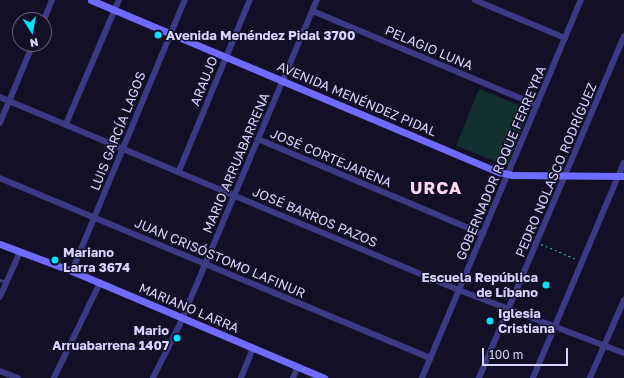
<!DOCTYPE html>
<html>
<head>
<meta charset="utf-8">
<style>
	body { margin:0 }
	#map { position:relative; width:624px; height:378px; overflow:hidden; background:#130f26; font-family:"Golos Text",sans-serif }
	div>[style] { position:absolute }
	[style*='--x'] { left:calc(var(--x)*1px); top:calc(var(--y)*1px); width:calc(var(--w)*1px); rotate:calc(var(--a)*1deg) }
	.green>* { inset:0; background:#12302f; transform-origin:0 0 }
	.path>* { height:1px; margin-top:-0.5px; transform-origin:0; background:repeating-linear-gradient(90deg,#2fb8b0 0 2px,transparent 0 5px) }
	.lane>* { height:2.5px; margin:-1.25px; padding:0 1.25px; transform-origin:1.25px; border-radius:1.25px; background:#3d3a85 }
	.street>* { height:5.5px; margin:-2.75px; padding:0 2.75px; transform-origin:2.75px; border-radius:2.75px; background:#3d3a85 }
	.secondary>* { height:7px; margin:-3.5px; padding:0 3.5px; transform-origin:3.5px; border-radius:3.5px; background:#6f6bff }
	.dots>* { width:11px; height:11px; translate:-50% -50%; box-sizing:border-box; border:2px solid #130f26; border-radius:50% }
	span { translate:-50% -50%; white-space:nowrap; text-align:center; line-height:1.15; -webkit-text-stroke:3px #130f26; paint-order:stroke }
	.poi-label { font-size:13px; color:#d9d4ff; font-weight:700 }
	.left { translate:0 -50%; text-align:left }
	.right { translate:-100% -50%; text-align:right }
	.street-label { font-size:13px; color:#d9d4ff }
	.district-label { font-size:17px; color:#ffd6f0; font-weight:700; letter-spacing:1px }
	.north { position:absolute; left:12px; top:12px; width:40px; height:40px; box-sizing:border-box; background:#130f26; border:1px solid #625e7d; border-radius:50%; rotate:169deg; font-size:11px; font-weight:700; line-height:16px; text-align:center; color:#d9d4ff }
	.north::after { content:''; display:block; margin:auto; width:14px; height:18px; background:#00e5ff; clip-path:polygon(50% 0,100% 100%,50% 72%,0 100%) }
	.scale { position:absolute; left:482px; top:348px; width:86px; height:18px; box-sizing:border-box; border:2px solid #d9d4ff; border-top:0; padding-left:5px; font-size:12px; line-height:14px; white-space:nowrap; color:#d9d4ff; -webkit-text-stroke:3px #130f26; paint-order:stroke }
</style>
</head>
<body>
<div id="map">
	<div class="green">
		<div style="left:479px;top:89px;width:55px;height:61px;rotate:22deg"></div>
	</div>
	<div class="path">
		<div style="--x:541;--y:244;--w:39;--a:23"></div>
	</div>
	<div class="lane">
		<div style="--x:0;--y:280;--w:7;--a:16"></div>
	</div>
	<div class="street">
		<div style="--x:475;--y:0;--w:98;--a:22.9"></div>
		<div style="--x:313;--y:11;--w:243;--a:22.8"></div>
		<div style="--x:44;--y:20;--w:22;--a:-68"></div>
		<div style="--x:0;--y:97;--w:498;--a:22.8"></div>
		<div style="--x:459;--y:290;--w:177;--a:20.9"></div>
		<div style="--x:0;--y:123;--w:86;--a:-67.3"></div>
		<div style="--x:66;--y:124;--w:135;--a:-66.9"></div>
		<div style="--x:258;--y:139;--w:244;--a:22.9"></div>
		<div style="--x:179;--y:171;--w:185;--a:-67.5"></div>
		<div style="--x:0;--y:178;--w:467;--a:22.7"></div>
		<div style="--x:72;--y:271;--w:294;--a:-67.4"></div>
		<div style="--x:0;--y:297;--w:49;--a:-66"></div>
		<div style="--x:0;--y:371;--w:19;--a:21"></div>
		<div style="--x:54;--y:378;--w:106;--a:-64.2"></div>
		<div style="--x:153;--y:378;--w:60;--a:-63.4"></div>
		<div style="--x:180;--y:324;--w:352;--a:-67.1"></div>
		<div style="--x:241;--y:378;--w:31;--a:-68"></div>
		<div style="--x:293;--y:378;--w:12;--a:-66"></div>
		<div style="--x:422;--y:378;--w:410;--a:-67.2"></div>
		<div style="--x:479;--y:378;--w:371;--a:-67"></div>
		<div style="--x:533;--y:378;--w:233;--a:-67.1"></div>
		<div style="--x:590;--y:378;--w:85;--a:-66.4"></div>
	</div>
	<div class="secondary">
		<div style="--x:91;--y:0;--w:443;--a:22.9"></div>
		<div style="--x:499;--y:172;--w:13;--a:13"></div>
		<div style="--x:512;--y:175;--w:112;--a:0.5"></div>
		<div style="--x:0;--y:244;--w:77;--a:20.6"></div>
		<div style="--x:72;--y:271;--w:274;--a:23"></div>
	</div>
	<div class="dots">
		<div style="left:158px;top:35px;background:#00e5ff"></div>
		<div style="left:55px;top:260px;background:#00e5ff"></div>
		<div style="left:546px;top:285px;background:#00e5ff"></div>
		<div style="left:490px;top:321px;background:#00e5ff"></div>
		<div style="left:177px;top:338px;background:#00e5ff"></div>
	</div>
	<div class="poi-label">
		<span class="left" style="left:166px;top:35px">Avenida Menéndez Pidal 3700</span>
		<span class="left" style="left:63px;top:260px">Mariano<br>Larra 3674</span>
		<span class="right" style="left:538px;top:285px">Escuela República<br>de Líbano</span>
		<span class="left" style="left:498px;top:321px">Iglesia<br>Cristiana</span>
		<span class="right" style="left:169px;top:338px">Mario<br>Arruabarrena 1407</span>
	</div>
	<div class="street-label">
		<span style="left:429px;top:48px;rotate:23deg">PELAGIO LUNA</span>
		<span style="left:204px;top:81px;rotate:-68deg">ARAUJO</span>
		<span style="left:357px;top:99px;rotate:23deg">AVENIDA MENÉNDEZ PIDAL</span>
		<span style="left:118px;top:131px;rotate:-68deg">LUIS GARCÍA LAGOS</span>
		<span style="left:331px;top:158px;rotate:23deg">JOSÉ CORTEJARENA</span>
		<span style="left:236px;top:163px;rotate:-67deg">MARIO ARRUABARRENA</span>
		<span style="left:501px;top:163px;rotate:-67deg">GOBERNADOR ROQUE FERREYRA</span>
		<span style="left:556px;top:170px;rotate:-67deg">PEDRO NOLASCO RODRÍGUEZ</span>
		<span style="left:315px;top:217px;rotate:23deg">JOSÉ BARROS PAZOS</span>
		<span style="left:220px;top:258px;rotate:23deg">JUAN CRISÓSTOMO LAFINUR</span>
		<span style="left:189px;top:308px;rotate:23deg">MARIANO LARRA</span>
	</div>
	<div class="district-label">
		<span style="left:436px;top:188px">URCA</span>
	</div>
	<div class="north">N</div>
	<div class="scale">100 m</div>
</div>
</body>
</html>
